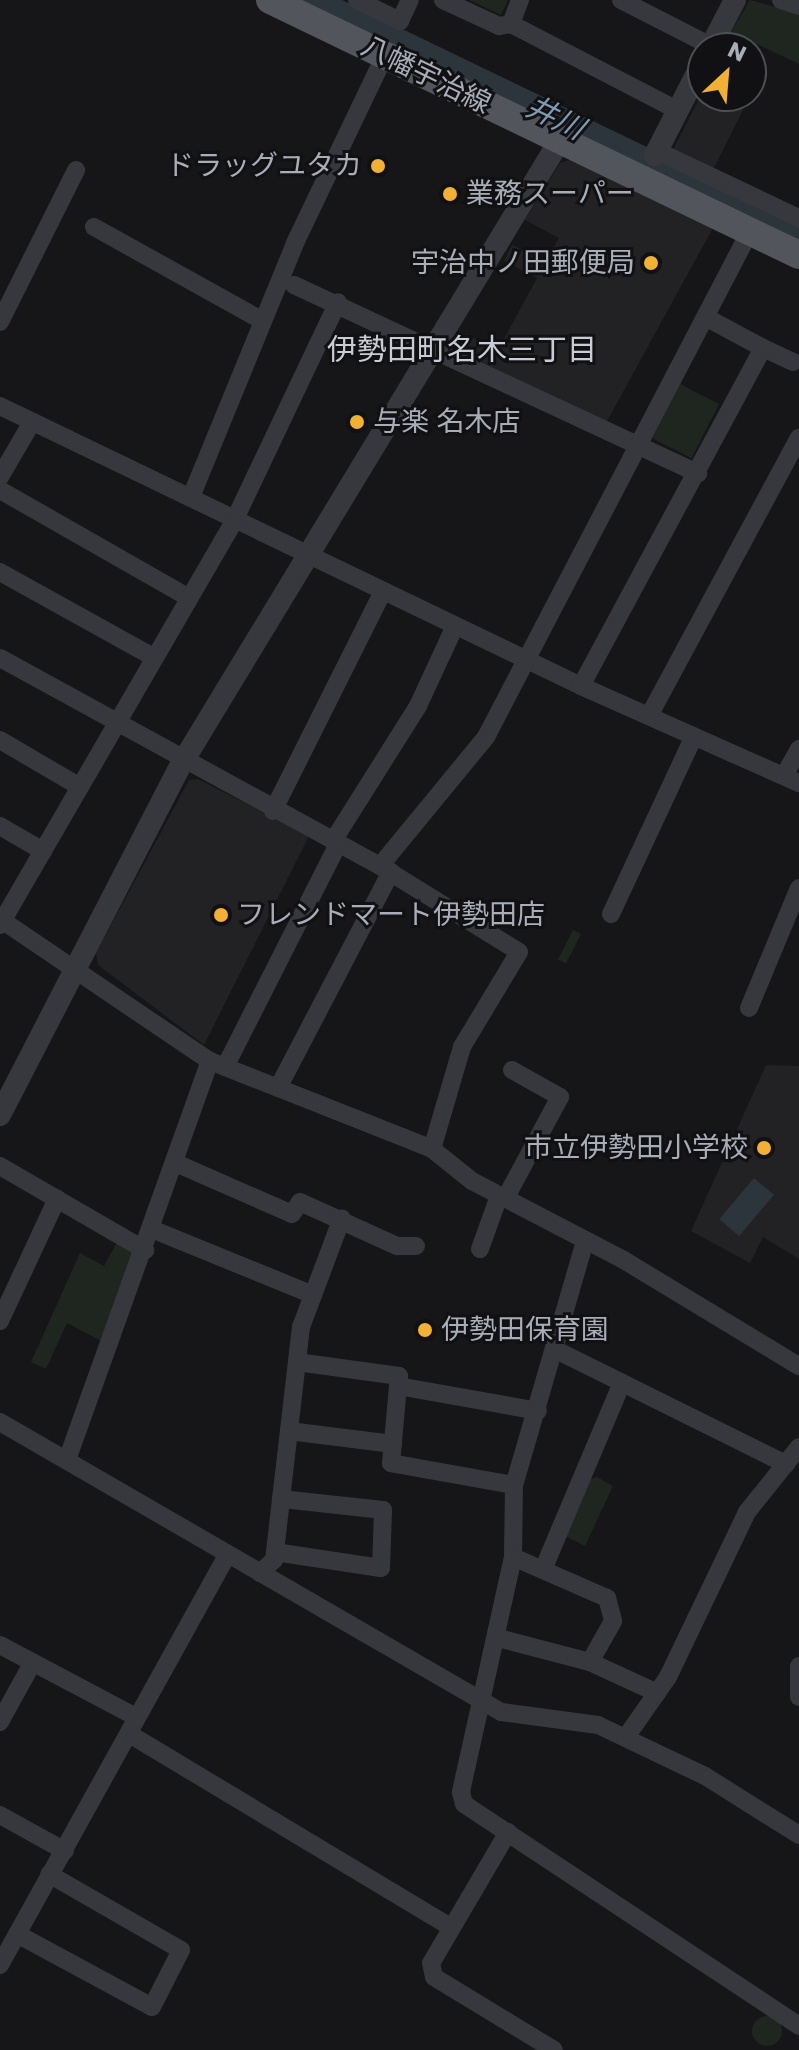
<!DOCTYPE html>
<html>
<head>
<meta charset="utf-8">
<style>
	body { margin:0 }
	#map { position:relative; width:799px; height:2050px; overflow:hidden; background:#161618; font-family:Poppins,"Noto Sans JP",sans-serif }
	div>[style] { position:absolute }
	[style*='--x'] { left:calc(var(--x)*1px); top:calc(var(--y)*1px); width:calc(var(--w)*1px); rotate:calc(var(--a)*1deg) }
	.built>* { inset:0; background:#222225 }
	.green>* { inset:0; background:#1e261f; transform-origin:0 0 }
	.round { border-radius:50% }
	.water>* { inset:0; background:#2c353c; transform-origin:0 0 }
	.river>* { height:28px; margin:-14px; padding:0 14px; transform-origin:14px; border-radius:14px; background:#2c353c }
	.minor>* { height:18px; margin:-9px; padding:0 9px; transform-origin:9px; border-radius:9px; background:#37383d }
	.tertiary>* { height:22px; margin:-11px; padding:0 11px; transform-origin:11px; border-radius:11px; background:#37383d }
	.primary>* { height:28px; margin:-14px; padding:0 14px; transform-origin:14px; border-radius:14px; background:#53555c }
	.dots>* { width:22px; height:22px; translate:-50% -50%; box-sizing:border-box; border:4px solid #111113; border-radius:50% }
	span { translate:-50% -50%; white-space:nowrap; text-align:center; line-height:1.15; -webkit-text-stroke:6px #111113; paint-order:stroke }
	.street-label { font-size:28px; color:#a8adb8 }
	.poi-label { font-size:28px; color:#a8adb8 }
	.right { translate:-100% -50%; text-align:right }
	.left { translate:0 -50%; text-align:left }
	.water-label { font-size:30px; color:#7f9bb3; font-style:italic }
	.neighbourhood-label { font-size:30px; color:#c9ccd4 }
	.north { position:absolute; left:687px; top:32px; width:80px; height:80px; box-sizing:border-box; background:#111113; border:2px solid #4d4f55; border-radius:50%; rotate:26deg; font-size:22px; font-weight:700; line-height:32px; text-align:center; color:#a8adb8 }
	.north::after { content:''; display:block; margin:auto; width:28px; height:36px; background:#f2b134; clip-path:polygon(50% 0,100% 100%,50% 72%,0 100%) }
</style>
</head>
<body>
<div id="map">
	<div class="built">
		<div style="clip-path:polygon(703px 91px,750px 96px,713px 170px,673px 150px)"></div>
		<div style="clip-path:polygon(572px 159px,714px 226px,606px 423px,458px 352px,455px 340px,460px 331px,498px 350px,537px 278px,504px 261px,512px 245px,546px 261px,559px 238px,525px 220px,560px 163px)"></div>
		<div style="clip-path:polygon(198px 779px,309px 836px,204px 1045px,98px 965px,96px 953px,189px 780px)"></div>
		<div style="clip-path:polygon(766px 1065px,799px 1066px,799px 1259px,763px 1237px,750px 1263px,691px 1231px)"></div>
	</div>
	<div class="green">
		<div style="clip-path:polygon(469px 0,508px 0,501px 15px)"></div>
		<div style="clip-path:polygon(750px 0,799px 13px,799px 64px,731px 32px)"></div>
		<div style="left:680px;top:384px;width:44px;height:61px;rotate:27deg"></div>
		<div style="left:573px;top:930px;width:9px;height:33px;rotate:27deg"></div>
		<div style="clip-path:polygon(117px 1242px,136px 1253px,101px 1341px,67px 1323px,46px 1369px,31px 1362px,80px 1253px,104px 1266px)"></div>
		<div style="clip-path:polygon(597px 1477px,613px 1486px,585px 1546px,565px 1536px,588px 1480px)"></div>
		<div class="round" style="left:752px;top:2016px;width:30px;height:30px"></div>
	</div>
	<div class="water">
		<div style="left:754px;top:1178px;width:26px;height:54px;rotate:40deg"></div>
	</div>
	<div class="river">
		<div style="--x:310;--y:0;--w:543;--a:25.76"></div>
	</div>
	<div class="minor">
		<div style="--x:357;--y:0;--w:48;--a:26"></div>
		<div style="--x:400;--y:21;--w:23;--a:-65"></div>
		<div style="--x:443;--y:0;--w:62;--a:24.9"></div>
		<div style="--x:499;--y:26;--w:12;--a:-9"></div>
		<div style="--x:520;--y:0;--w:26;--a:111"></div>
		<div style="--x:511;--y:24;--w:187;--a:27.4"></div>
		<div style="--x:621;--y:0;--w:101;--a:27.1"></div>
		<div style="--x:781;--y:0;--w:19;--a:18"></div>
		<div style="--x:657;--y:151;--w:157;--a:25.3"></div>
		<div style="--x:94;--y:227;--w:193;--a:29.1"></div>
		<div style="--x:294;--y:285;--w:446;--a:25"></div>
		<div style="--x:0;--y:322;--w:170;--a:-63.4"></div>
		<div style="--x:763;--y:348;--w:33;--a:25"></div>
		<div style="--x:0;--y:406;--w:645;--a:25.73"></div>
		<div style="--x:581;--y:686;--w:239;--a:24"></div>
		<div style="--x:0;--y:477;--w:64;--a:-59.8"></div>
		<div style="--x:0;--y:490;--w:218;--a:29.7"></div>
		<div style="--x:191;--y:497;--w:274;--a:-67.7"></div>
		<div style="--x:295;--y:243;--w:208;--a:-64.4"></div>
		<div style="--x:0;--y:572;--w:177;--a:29"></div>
		<div style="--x:0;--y:658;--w:433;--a:28.7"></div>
		<div style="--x:380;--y:866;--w:163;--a:31.7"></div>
		<div style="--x:519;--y:952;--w:111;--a:121"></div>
		<div style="--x:462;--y:1047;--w:106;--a:106.4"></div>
		<div style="--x:581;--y:686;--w:384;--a:-61.7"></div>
		<div style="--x:763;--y:348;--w:64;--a:-151.8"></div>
		<div style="--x:649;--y:716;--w:316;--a:-61.7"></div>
		<div style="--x:0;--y:740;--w:93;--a:30.4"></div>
		<div style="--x:784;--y:776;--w:31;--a:-61"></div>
		<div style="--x:273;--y:811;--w:246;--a:-63.4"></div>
		<div style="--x:0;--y:826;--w:50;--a:30.2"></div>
		<div style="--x:333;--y:841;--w:160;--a:-57.8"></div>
		<div style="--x:418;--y:706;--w:88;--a:-65.2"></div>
		<div style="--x:380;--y:866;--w:167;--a:-50.6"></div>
		<div style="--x:486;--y:737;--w:571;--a:-62.45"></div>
		<div style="--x:611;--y:914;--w:196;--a:-65"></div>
		<div style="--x:0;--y:919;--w:254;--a:34.1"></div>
		<div style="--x:210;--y:1061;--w:239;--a:21.6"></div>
		<div style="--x:432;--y:1149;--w:51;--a:38.7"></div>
		<div style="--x:472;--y:1181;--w:169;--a:27.5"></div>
		<div style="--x:622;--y:1259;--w:207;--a:31.2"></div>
		<div style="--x:0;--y:925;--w:469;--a:-59.9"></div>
		<div style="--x:235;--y:519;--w:240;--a:-64.6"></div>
		<div style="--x:749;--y:1008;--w:130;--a:-67.4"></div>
		<div style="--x:225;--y:1067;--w:250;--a:-63.1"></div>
		<div style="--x:278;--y:1088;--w:244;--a:-62.4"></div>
		<div style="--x:178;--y:1164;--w:124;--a:23.7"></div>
		<div style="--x:292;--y:1214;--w:14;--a:-56"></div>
		<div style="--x:300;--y:1202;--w:107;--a:24.4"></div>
		<div style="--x:397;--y:1246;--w:19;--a:0"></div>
		<div style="--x:0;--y:1166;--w:168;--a:30.1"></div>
		<div style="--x:505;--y:1199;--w:116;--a:-61.7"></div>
		<div style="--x:560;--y:1097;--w:55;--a:-150.6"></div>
		<div style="--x:154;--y:1230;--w:172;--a:22.2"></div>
		<div style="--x:585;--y:1241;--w:254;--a:106.2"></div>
		<div style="--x:514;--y:1485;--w:72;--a:90.8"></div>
		<div style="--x:513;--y:1557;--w:241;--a:102.5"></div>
		<div style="--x:461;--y:1792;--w:12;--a:76"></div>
		<div style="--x:464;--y:1804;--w:402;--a:33.5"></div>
		<div style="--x:480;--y:1249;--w:56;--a:-70.3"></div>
		<div style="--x:0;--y:1321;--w:135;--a:-65"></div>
		<div style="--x:554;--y:1349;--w:259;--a:26.4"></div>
		<div style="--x:297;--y:1362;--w:103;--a:7.8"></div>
		<div style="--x:399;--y:1376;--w:10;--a:96"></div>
		<div style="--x:0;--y:1422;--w:579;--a:30.06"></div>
		<div style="--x:501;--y:1712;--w:98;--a:7.6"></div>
		<div style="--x:598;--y:1725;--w:119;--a:25.5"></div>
		<div style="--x:705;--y:1776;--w:111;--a:32.1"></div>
		<div style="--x:289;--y:1431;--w:105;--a:7.1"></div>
		<div style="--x:67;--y:1460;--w:424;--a:-70.3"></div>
		<div style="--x:514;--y:1485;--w:125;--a:-169.9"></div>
		<div style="--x:391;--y:1463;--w:77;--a:-84.8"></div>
		<div style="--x:398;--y:1386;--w:142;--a:10.1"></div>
		<div style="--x:275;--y:1552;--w:107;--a:8.6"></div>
		<div style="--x:381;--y:1568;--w:58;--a:-88"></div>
		<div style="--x:383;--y:1510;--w:103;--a:-173.8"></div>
		<div style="--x:513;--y:1557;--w:103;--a:23.6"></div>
		<div style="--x:607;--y:1598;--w:24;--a:75"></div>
		<div style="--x:613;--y:1621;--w:47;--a:119.3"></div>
		<div style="--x:545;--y:1565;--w:198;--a:-67.1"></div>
		<div style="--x:260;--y:1573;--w:19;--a:-43"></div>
		<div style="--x:274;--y:1560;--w:235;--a:-83.4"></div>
		<div style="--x:301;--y:1327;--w:116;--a:-69.4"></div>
		<div style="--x:498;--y:1638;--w:95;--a:14.6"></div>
		<div style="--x:590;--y:1662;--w:74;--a:24.8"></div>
		<div style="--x:0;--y:1645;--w:152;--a:27.9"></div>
		<div style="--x:799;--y:1666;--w:31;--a:90"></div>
		<div style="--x:0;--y:1722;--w:68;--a:-61.2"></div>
		<div style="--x:131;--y:1735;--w:373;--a:31"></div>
		<div style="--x:626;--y:1737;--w:73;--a:-55"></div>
		<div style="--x:668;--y:1677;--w:183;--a:-64.4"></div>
		<div style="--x:747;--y:1512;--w:83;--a:-51.3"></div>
		<div style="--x:0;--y:1815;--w:74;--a:29"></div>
		<div style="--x:508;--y:1832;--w:152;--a:120.4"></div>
		<div style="--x:431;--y:1963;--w:14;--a:78"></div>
		<div style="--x:434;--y:1977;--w:140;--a:31.3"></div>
		<div style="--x:17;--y:1934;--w:153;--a:28.4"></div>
		<div style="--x:152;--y:2007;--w:64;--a:-63"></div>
		<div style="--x:181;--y:1950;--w:152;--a:-150.1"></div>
		<div style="--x:0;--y:1965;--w:470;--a:-61"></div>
	</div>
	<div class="tertiary">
		<div style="--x:710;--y:48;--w:54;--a:-62.5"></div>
		<div style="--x:655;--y:155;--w:106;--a:-62.9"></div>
		<div style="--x:0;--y:1115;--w:396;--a:-62.7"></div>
		<div style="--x:182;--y:763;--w:729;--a:-58.75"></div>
	</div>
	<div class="primary">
		<div style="--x:270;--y:0;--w:587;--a:25.74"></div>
	</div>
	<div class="dots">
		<div style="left:378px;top:166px;background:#f2b134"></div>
		<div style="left:450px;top:194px;background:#f2b134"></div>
		<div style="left:651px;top:263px;background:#f2b134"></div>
		<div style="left:357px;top:422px;background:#f2b134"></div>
		<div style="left:221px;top:915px;background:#f2b134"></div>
		<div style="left:764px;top:1148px;background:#f2b134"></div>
		<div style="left:425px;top:1330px;background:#f2b134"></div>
	</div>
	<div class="street-label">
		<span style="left:426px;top:75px;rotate:26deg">八幡宇治線</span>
	</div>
	<div class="poi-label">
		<span class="right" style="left:362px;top:166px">ドラッグユタカ</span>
		<span class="left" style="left:466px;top:194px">業務スーパー</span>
		<span class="right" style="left:635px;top:263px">宇治中ノ田郵便局</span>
		<span class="left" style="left:373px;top:422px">与楽 名木店</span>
		<span class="left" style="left:237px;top:915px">フレンドマート伊勢田店</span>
		<span class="right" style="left:748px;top:1148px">市立伊勢田小学校</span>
		<span class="left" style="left:441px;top:1330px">伊勢田保育園</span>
	</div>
	<div class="water-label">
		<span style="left:555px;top:118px;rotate:26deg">井川</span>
	</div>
	<div class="neighbourhood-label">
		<span style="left:462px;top:350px">伊勢田町名木三丁目</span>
	</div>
	<div class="north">N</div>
</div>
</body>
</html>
